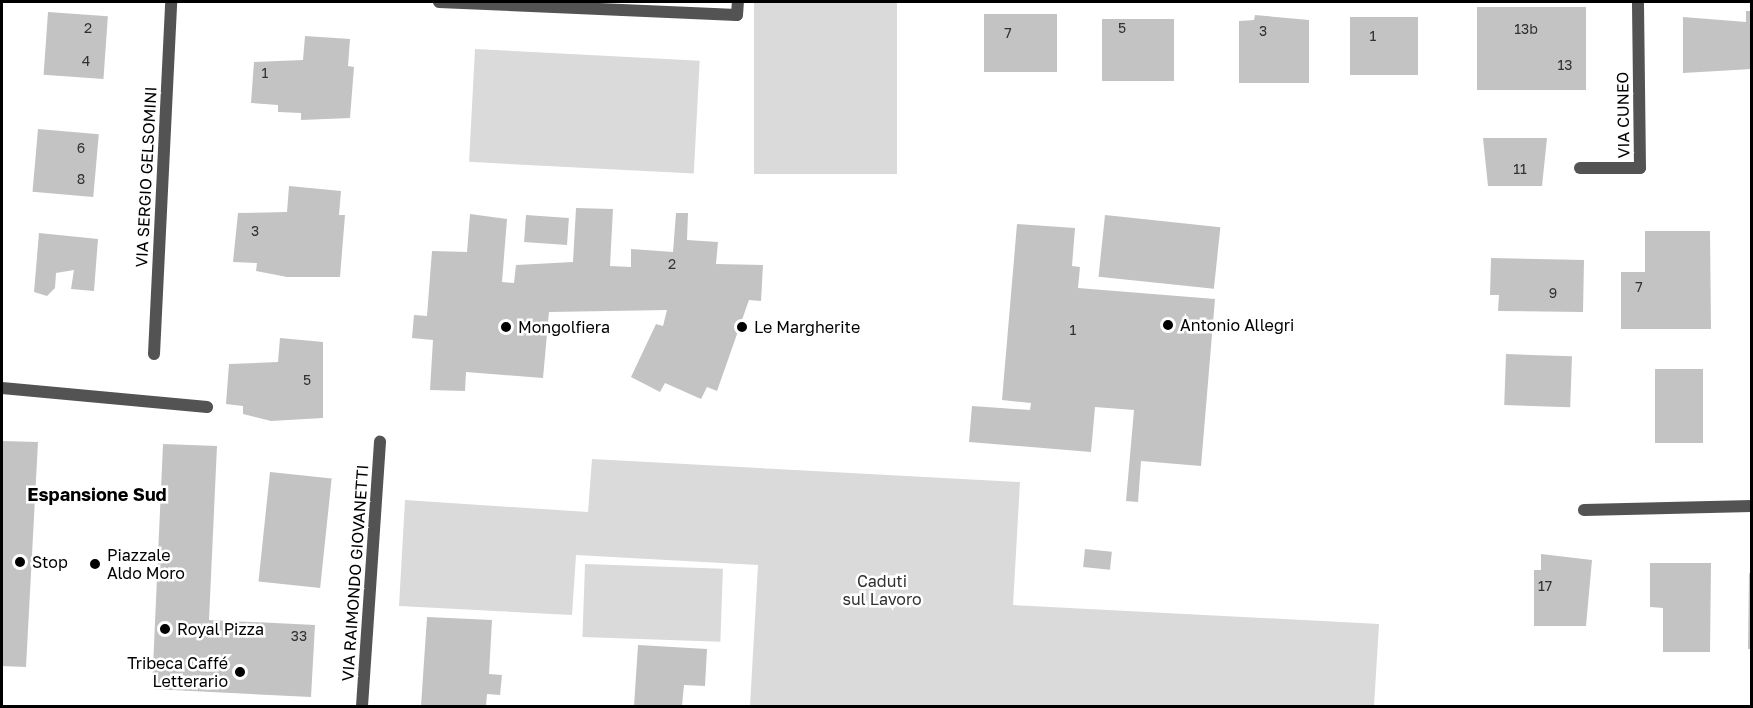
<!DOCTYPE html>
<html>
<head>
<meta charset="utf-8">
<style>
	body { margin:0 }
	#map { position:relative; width:1753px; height:708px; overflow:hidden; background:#fff; font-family:"Golos Text",sans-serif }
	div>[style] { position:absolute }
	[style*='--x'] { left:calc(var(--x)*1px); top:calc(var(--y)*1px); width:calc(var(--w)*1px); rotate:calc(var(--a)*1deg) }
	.green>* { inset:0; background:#dadada; transform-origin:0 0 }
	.building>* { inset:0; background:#c3c3c3; transform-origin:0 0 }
	.minor>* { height:12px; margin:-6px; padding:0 6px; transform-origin:6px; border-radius:6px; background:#535353 }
	.dots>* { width:16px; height:16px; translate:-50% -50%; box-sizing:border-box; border:3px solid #fff; border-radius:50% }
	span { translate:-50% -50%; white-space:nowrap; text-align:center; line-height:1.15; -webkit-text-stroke:5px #fff; paint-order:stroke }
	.number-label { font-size:14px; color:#313131 }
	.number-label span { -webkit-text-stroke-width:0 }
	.street-label { font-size:16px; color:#000 }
	.poi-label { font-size:16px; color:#000 }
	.left { translate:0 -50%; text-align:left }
	.right { translate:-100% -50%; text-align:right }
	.park-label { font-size:16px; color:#313131 }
	.neighbourhood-label { font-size:18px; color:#000; font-weight:700 }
	.frame { position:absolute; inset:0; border:3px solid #000; pointer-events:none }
</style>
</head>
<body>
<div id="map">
	<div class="green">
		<div style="left:754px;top:2px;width:143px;height:172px"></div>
		<div style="left:475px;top:49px;width:225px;height:113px;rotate:3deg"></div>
		<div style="clip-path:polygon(592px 459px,1020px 482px,1013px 605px,1379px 624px,1374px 706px,750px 706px,758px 565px,576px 555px,572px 615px,399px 606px,405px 500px,588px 512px)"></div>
		<div style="left:585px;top:564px;width:138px;height:73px;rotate:2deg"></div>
	</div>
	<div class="building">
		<div style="left:1586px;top:7px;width:83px;height:109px;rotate:90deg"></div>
		<div style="clip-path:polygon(1746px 11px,1752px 11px,1752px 69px,1683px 73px,1683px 17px,1746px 22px)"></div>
		<div style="left:48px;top:12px;width:60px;height:63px;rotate:4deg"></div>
		<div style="left:984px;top:14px;width:73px;height:58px"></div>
		<div style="clip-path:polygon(1255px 15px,1309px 20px,1309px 83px,1239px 83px,1239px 21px,1254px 20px)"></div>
		<div style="left:1350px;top:17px;width:68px;height:58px"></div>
		<div style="left:1102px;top:19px;width:72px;height:62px"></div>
		<div style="clip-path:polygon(305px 36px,350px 39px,348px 66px,354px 67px,350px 118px,301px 120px,301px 113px,278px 112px,278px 105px,251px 103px,254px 62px,303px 60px)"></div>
		<div style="left:38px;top:129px;width:61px;height:63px;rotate:5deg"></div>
		<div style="clip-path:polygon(1483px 138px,1547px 138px,1542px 186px,1488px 186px)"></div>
		<div style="clip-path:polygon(289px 186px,341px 191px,339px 215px,345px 215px,340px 277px,287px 277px,256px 271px,257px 263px,233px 262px,238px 213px,287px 212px)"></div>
		<div style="clip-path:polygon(576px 208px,613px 209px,610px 266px,631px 267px,631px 249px,673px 252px,676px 213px,688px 213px,687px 240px,718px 242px,716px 264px,763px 265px,761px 301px,749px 300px,717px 391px,707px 387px,701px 399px,665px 383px,660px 392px,631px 377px,656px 324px,663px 326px,667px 310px,549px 312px,543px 378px,466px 372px,465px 391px,430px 390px,433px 340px,412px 338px,414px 315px,427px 316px,432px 251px,467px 252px,470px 214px,507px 219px,502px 282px,514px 283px,516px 265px,573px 262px)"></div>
		<div style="left:526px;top:215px;width:43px;height:27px;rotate:4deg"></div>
		<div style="left:1105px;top:215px;width:116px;height:62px;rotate:6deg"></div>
		<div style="clip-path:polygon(1017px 224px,1075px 228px,1072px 266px,1080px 267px,1078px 288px,1215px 299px,1201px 466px,1141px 461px,1138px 502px,1126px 501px,1134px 410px,1095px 407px,1091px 452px,969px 442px,972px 406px,1030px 410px,1031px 403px,1002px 400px)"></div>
		<div style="clip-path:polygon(1645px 231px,1710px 231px,1711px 329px,1621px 329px,1621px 272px,1645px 272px)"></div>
		<div style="clip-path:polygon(39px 233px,98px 239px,94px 291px,71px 289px,74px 270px,56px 273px,55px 288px,47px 296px,34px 292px)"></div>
		<div style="clip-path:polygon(1491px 258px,1584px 260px,1583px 312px,1498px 311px,1499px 295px,1490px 295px)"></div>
		<div style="clip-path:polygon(280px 338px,323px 342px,323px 418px,271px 421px,243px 414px,243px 406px,226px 404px,229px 364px,278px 362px)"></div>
		<div style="left:1506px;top:354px;width:66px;height:51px;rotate:2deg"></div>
		<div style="left:1655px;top:369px;width:48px;height:74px"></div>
		<div style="clip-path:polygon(2px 441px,38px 442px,26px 667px,2px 666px)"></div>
		<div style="clip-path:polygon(163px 444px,217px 446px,209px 620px,315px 625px,311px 697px,152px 689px)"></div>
		<div style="left:270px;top:472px;width:62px;height:110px;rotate:6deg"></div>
		<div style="left:1085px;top:549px;width:27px;height:18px;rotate:6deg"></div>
		<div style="clip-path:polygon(1541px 554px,1592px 560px,1586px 626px,1534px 626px,1534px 570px,1541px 570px)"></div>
		<div style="clip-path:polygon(1650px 563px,1711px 563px,1710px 652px,1663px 652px,1663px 608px,1650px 607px)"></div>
		<div style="clip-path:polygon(1749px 573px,1752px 573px,1752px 649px,1748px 649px)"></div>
		<div style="clip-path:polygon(427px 617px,492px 620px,489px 674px,502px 675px,500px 695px,487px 694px,486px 706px,421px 706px)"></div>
		<div style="clip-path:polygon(638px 645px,707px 649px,705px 686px,684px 685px,682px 706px,634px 706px)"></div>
	</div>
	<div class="minor">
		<div style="--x:439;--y:2;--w:298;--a:2.5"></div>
		<div style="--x:737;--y:15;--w:13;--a:-86"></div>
		<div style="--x:1580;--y:168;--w:60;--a:0"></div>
		<div style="--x:1640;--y:168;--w:166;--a:-90.7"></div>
		<div style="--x:154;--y:354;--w:352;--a:-87.2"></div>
		<div style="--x:2;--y:388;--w:206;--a:5.3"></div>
		<div style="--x:1584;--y:510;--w:168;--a:-1.4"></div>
		<div style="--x:362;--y:706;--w:265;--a:-86.1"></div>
	</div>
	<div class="dots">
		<div style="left:1168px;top:325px;background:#000"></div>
		<div style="left:506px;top:327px;background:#000"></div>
		<div style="left:742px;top:327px;background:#000"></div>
		<div style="left:20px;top:562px;background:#000"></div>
		<div style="left:95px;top:564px;background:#000"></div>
		<div style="left:165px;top:629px;background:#000"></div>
		<div style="left:240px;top:672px;background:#000"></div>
	</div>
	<div class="number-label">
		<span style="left:88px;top:28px">2</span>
		<span style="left:1122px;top:28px">5</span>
		<span style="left:1526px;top:29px">13b</span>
		<span style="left:1263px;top:31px">3</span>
		<span style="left:1008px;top:33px">7</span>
		<span style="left:1373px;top:36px">1</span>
		<span style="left:86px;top:61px">4</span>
		<span style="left:1565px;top:65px">13</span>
		<span style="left:265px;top:73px">1</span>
		<span style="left:81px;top:148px">6</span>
		<span style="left:1520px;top:169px">11</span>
		<span style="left:81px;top:179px">8</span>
		<span style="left:255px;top:231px">3</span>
		<span style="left:672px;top:264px">2</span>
		<span style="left:1639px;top:287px">7</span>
		<span style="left:1553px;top:293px">9</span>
		<span style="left:1073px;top:330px">1</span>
		<span style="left:307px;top:380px">5</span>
		<span style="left:1545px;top:586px">17</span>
		<span style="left:299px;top:636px">33</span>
	</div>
	<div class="street-label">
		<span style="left:1623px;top:115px;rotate:-91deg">VIA CUNEO</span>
		<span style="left:146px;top:177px;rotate:-87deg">VIA SERGIO GELSOMINI</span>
		<span style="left:355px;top:573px;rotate:-86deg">VIA RAIMONDO GIOVANETTI</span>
	</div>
	<div class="poi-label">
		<span class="left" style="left:1180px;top:325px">Antonio Allegri</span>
		<span class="left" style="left:518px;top:327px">Mongolfiera</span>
		<span class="left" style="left:754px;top:327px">Le Margherite</span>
		<span class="left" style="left:107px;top:564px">Piazzale<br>Aldo Moro</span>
		<span class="left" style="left:32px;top:562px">Stop</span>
		<span class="left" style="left:177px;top:629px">Royal Pizza</span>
		<span class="right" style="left:228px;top:672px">Tribeca Caffé<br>Letterario</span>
	</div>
	<div class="park-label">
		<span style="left:882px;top:590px">Caduti<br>sul Lavoro</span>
	</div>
	<div class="neighbourhood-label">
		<span style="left:97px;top:494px">Espansione Sud</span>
	</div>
	<div class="frame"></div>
</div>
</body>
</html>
